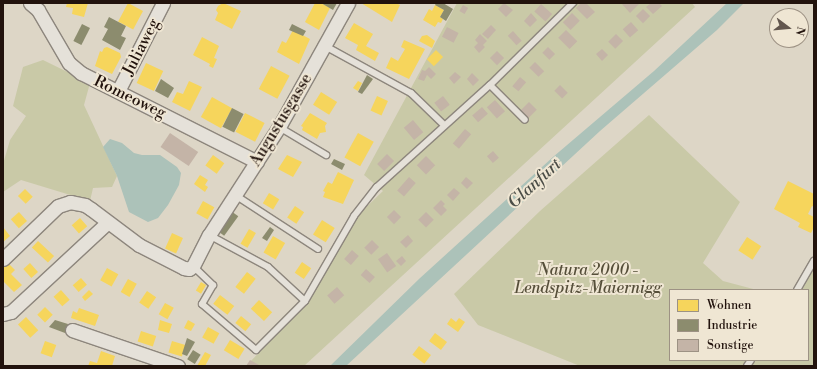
<!DOCTYPE html>
<html>
<head>
<meta charset="utf-8">
<style>
	body { margin:0 }
	#map { position:relative; width:817px; height:369px; overflow:hidden; background:#ddd6c6; font-family:"Libre Bodoni",serif }
	div>[style] { position:absolute }
	[style*='--x'] { left:calc(var(--x)*1px); top:calc(var(--y)*1px); width:calc(var(--w)*1px); rotate:calc(var(--a)*1deg) }
	.green>* { inset:0; background:#c9c9a7 }
	.water>* { inset:0; background:#acc2b9 }
	.homes>* { inset:0; background:#f6d55c; transform-origin:0 0 }
	.industry>* { inset:0; background:#8c8c6e; transform-origin:0 0 }
	.building>* { inset:0; background:#c4b4a7; transform-origin:0 0 }
	.roads { filter:drop-shadow(1px 0 #8d867d) drop-shadow(-1px 0 #8d867d) drop-shadow(0 1px #8d867d) drop-shadow(0 -1px #8d867d) }
	.service>* { height:6px; margin:-3px; padding:0 3px; transform-origin:3px; border-radius:3px; background:#e5e1d9 }
	.minor>* { height:13px; margin:-6.5px; padding:0 6.5px; transform-origin:6.5px; border-radius:6.5px; background:#e5e1d9 }
	span { translate:-50% -50%; white-space:nowrap; text-align:center; line-height:1.15; -webkit-text-stroke:4px #efe6d3; paint-order:stroke }
	.street-label { font-size:16px; color:#22130d }
	.park-label { font-size:16px; color:#564f3a; font-style:italic }
	.water-label { font-size:17px; color:#4b4d47; font-style:italic }
	.frame { position:absolute; inset:0; border:4px solid #22130d; pointer-events:none }
	.legend { position:absolute; left:669px; top:289px; width:140px; height:72px; box-sizing:border-box; background:#efe6d3; border:1px solid #9d9284; margin:0; padding:5px 7px; list-style:none; font-size:12px; color:#22130d }
	.legend li { display:flex; align-items:center; gap:8px; height:20px }
	.legend b { width:20px; border:1px solid #9d9284 }
	.north { position:absolute; left:769px; top:8px; width:40px; height:40px; box-sizing:border-box; background:#efe6d3; border:1px solid #9d9284; border-radius:50%; rotate:106deg; font-size:11px; font-weight:700; line-height:16px; text-align:center; color:#22130d }
	.north::after { content:''; display:block; margin:auto; width:14px; height:18px; background:#63574e; clip-path:polygon(50% 0,100% 100%,50% 72%,0 100%) }
</style>
</head>
<body>
<div id="map">
	<div class="green">
		<div style="clip-path:polygon(457px 3px,692px 3px,695px 7px,304px 366px,246px 366px,310px 300px,357px 216px,383px 191px,364px 175px)"></div>
		<div style="clip-path:polygon(43px 60px,90px 83px,84px 105px,117px 176px,112px 187px,93px 188px,90px 201px,21px 180px,3px 192px,3px 164px,10px 140px,26px 116px,13px 106px,23px 67px)"></div>
		<div style="clip-path:polygon(649px 115px,740px 202px,703px 263px,723px 281px,757px 290px,670px 290px,670px 360px,808px 360px,808px 290px,802px 290px,814px 269px,814px 366px,580px 366px,478px 325px,454px 294px,540px 211px)"></div>
	</div>
	<div class="water">
		<div style="clip-path:polygon(727px 3px,744px 3px,717px 30px,600px 131px,346px 366px,330px 366px,419px 279px,553px 157px,654px 71px)"></div>
		<div style="clip-path:polygon(110px 139px,122px 143px,134px 153px,142px 155px,160px 155px,177px 167px,181px 173px,179px 185px,168px 205px,158px 218px,148px 222px,129px 212px,117px 176px,103px 147px)"></div>
	</div>
	<div class="homes">
		<div style="clip-path:polygon(67px 3px,88px 3px,84px 17px,72px 14px,73px 8px,66px 7px)"></div>
		<div style="left:128px;top:3px;width:17px;height:21px;rotate:28deg"></div>
		<div style="clip-path:polygon(223px 3px,241px 11px,232px 29px,215px 20px,218px 13px,216px 10px,218px 6px)"></div>
		<div style="clip-path:polygon(315px 3px,321px 3px,330px 8px,319px 30px,305px 22px)"></div>
		<div style="clip-path:polygon(361px 3px,396px 3px,400px 5px,392px 22px)"></div>
		<div style="clip-path:polygon(435px 5px,444px 10px,440px 17px,443px 19px,441px 23px,438px 22px,435px 27px,423px 20px,429px 9px,432px 11px)"></div>
		<div style="clip-path:polygon(354px 23px,373px 34px,366px 46px,379px 53px,375px 61px,356px 50px,358px 45px,345px 38px)"></div>
		<div style="clip-path:polygon(293px 30px,310px 39px,299px 64px,277px 52px,282px 41px,286px 43px)"></div>
		<div style="clip-path:polygon(427px 35px,435px 41px,432px 48px,419px 41px,422px 36px)"></div>
		<div style="clip-path:polygon(202px 37px,219px 46px,214px 58px,217px 59px,213px 68px,209px 66px,210px 64px,193px 55px)"></div>
		<div style="clip-path:polygon(404px 40px,425px 49px,409px 79px,386px 68px,391px 57px,398px 61px,405px 49px,401px 47px)"></div>
		<div style="clip-path:polygon(107px 47px,120px 53px,121px 57px,112px 74px,95px 66px,100px 51px,102px 52px,104px 48px)"></div>
		<div style="left:436px;top:50px;width:10px;height:13px;rotate:45deg"></div>
		<div style="left:146px;top:63px;width:19px;height:22px;rotate:25deg"></div>
		<div style="left:271px;top:66px;width:21px;height:26px;rotate:28deg"></div>
		<div style="clip-path:polygon(189px 81px,202px 87px,190px 111px,172px 102px,177px 92px,183px 94px)"></div>
		<div style="clip-path:polygon(358px 81px,362px 83px,358px 91px,353px 88px)"></div>
		<div style="left:321px;top:92px;width:19px;height:15px;rotate:32deg"></div>
		<div style="left:377px;top:96px;width:12px;height:16px;rotate:24deg"></div>
		<div style="left:212px;top:97px;width:23px;height:23px;rotate:29deg"></div>
		<div style="left:245px;top:113px;width:22px;height:21px;rotate:27deg"></div>
		<div style="clip-path:polygon(310px 113px,327px 123px,325px 126px,326px 132px,320px 133px,317px 139px,302px 130px,303px 127px,301px 126px)"></div>
		<div style="left:358px;top:133px;width:18px;height:28px;rotate:29deg"></div>
		<div style="left:213px;top:155px;width:14px;height:13px;rotate:36deg"></div>
		<div style="clip-path:polygon(287px 155px,302px 162px,293px 177px,278px 169px)"></div>
		<div style="clip-path:polygon(338px 172px,354px 180px,343px 204px,323px 197px,325px 192px,323px 191px,328px 182px,332px 184px)"></div>
		<div style="clip-path:polygon(200px 175px,208px 180px,205px 185px,208px 187px,205px 192px,194px 184px)"></div>
		<div style="clip-path:polygon(788px 181px,814px 194px,814px 207px,812px 206px,808px 214px,814px 217px,814px 227px,811px 233px,798px 227px,800px 223px,774px 209px)"></div>
		<div style="left:25px;top:189px;width:11px;height:10px;rotate:45deg"></div>
		<div style="left:269px;top:193px;width:12px;height:12px;rotate:31deg"></div>
		<div style="left:203px;top:201px;width:13px;height:14px;rotate:29deg"></div>
		<div style="left:295px;top:206px;width:11px;height:14px;rotate:34deg"></div>
		<div style="left:19px;top:212px;width:12px;height:11px;rotate:48deg"></div>
		<div style="left:80px;top:218px;width:11px;height:11px;rotate:49deg"></div>
		<div style="left:322px;top:220px;width:15px;height:17px;rotate:32deg"></div>
		<div style="clip-path:polygon(3px 227px,10px 236px,3px 242px)"></div>
		<div style="left:249px;top:229px;width:8px;height:17px;rotate:30deg"></div>
		<div style="left:172px;top:233px;width:12px;height:17px;rotate:24deg"></div>
		<div style="left:273px;top:236px;width:14px;height:19px;rotate:30deg"></div>
		<div style="left:747px;top:237px;width:17px;height:16px;rotate:33deg"></div>
		<div style="left:38px;top:241px;width:22px;height:9px;rotate:43deg"></div>
		<div style="clip-path:polygon(7px 262px,15px 270px,11px 274px,22px 285px,14px 292px,3px 281px,3px 266px)"></div>
		<div style="left:302px;top:262px;width:11px;height:13px;rotate:34deg"></div>
		<div style="left:30px;top:263px;width:12px;height:9px;rotate:48deg"></div>
		<div style="left:107px;top:268px;width:13px;height:14px;rotate:29deg"></div>
		<div style="left:247px;top:272px;width:11px;height:19px;rotate:38deg"></div>
		<div style="left:81px;top:278px;width:9px;height:11px;rotate:49deg"></div>
		<div style="left:128px;top:279px;width:10px;height:15px;rotate:29deg"></div>
		<div style="left:201px;top:282px;width:6px;height:10px;rotate:31deg"></div>
		<div style="left:61px;top:290px;width:13px;height:10px;rotate:48deg"></div>
		<div style="clip-path:polygon(89px 290px,93px 294px,85px 301px,82px 297px)"></div>
		<div style="left:147px;top:291px;width:11px;height:14px;rotate:34deg"></div>
		<div style="left:220px;top:295px;width:18px;height:11px;rotate:38deg"></div>
		<div style="left:259px;top:300px;width:18px;height:12px;rotate:43deg"></div>
		<div style="left:165px;top:303px;width:10px;height:13px;rotate:29deg"></div>
		<div style="left:45px;top:307px;width:11px;height:11px;rotate:45deg"></div>
		<div style="clip-path:polygon(79px 308px,99px 315px,95px 326px,71px 318px,73px 311px,77px 313px)"></div>
		<div style="left:241px;top:316px;width:13px;height:9px;rotate:39deg"></div>
		<div style="left:26px;top:317px;width:18px;height:11px;rotate:47deg"></div>
		<div style="clip-path:polygon(451px 318px,456px 322px,459px 318px,465px 322px,458px 332px,447px 324px)"></div>
		<div style="clip-path:polygon(160px 320px,172px 324px,169px 333px,158px 330px)"></div>
		<div style="clip-path:polygon(188px 320px,195px 324px,191px 331px,184px 328px)"></div>
		<div style="left:208px;top:327px;width:13px;height:12px;rotate:29deg"></div>
		<div style="left:141px;top:331px;width:16px;height:11px;rotate:18deg"></div>
		<div style="left:435px;top:333px;width:15px;height:10px;rotate:37deg"></div>
		<div style="left:230px;top:340px;width:17px;height:12px;rotate:31deg"></div>
		<div style="left:45px;top:341px;width:12px;height:13px;rotate:20deg"></div>
		<div style="left:172px;top:341px;width:14px;height:12px;rotate:17deg"></div>
		<div style="left:419px;top:346px;width:15px;height:11px;rotate:37deg"></div>
		<div style="clip-path:polygon(101px 351px,115px 356px,112px 366px,88px 366px,90px 361px,97px 363px)"></div>
		<div style="clip-path:polygon(205px 352px,211px 355px,205px 366px,197px 366px)"></div>
	</div>
	<div class="industry">
		<div style="clip-path:polygon(321px 3px,337px 3px,333px 10px)"></div>
		<div style="clip-path:polygon(436px 3px,443px 3px,453px 9px,446px 21px,440px 17px,444px 10px,435px 5px)"></div>
		<div style="clip-path:polygon(109px 17px,126px 26px,121px 36px,126px 38px,120px 50px,102px 40px,108px 29px,104px 27px)"></div>
		<div style="left:82px;top:24px;width:9px;height:19px;rotate:27deg"></div>
		<div style="clip-path:polygon(292px 24px,306px 31px,303px 36px,289px 30px)"></div>
		<div style="clip-path:polygon(367px 75px,373px 79px,362px 94px,358px 92px)"></div>
		<div style="clip-path:polygon(161px 79px,174px 88px,168px 98px,155px 91px)"></div>
		<div style="left:232px;top:108px;width:13px;height:21px;rotate:27deg"></div>
		<div style="clip-path:polygon(334px 159px,345px 164px,342px 170px,331px 164px)"></div>
		<div style="left:231px;top:211px;width:9px;height:24px;rotate:36deg"></div>
		<div style="clip-path:polygon(270px 227px,274px 230px,267px 241px,262px 238px)"></div>
		<div style="clip-path:polygon(55px 320px,68px 324px,65px 333px,49px 327px)"></div>
		<div style="clip-path:polygon(187px 338px,195px 342px,187px 356px,182px 354px)"></div>
		<div style="left:193px;top:350px;width:9px;height:11px;rotate:32deg"></div>
	</div>
	<div class="building">
		<div style="clip-path:polygon(504px 3px,513px 10px,506px 17px,498px 9px)"></div>
		<div style="clip-path:polygon(581px 3px,586px 3px,595px 12px,587px 19px,576px 8px)"></div>
		<div style="clip-path:polygon(621px 3px,640px 3px,630px 13px)"></div>
		<div style="clip-path:polygon(651px 3px,659px 3px,662px 6px,653px 14px,646px 7px)"></div>
		<div style="left:541px;top:4px;width:15px;height:10px;rotate:42deg"></div>
		<div style="left:463px;top:5px;width:6px;height:7px;rotate:31deg"></div>
		<div style="left:643px;top:9px;width:10px;height:10px;rotate:45deg"></div>
		<div style="clip-path:polygon(531px 13px,537px 20px,530px 27px,524px 21px)"></div>
		<div style="left:572px;top:13px;width:11px;height:13px;rotate:45deg"></div>
		<div style="left:631px;top:22px;width:11px;height:11px;rotate:49deg"></div>
		<div style="clip-path:polygon(491px 25px,496px 30px,488px 39px,482px 34px)"></div>
		<div style="left:447px;top:27px;width:13px;height:11px;rotate:27deg"></div>
		<div style="left:566px;top:30px;width:16px;height:11px;rotate:45deg"></div>
		<div style="left:513px;top:31px;width:13px;height:7px;rotate:48deg"></div>
		<div style="clip-path:polygon(480px 34px,487px 41px,483px 45px,485px 47px,479px 53px,474px 47px,478px 43px,475px 40px)"></div>
		<div style="left:616px;top:34px;width:10px;height:11px;rotate:45deg"></div>
		<div style="left:548px;top:47px;width:10px;height:8px;rotate:45deg"></div>
		<div style="clip-path:polygon(602px 49px,608px 55px,602px 61px,596px 54px)"></div>
		<div style="left:497px;top:51px;width:10px;height:10px;rotate:45deg"></div>
		<div style="left:535px;top:62px;width:13px;height:8px;rotate:45deg"></div>
		<div style="clip-path:polygon(429px 67px,436px 74px,431px 79px,427px 75px,424px 81px,418px 79px,422px 70px,425px 71px)"></div>
		<div style="clip-path:polygon(455px 72px,461px 77px,454px 84px,449px 78px)"></div>
		<div style="clip-path:polygon(472px 73px,479px 80px,473px 86px,467px 79px)"></div>
		<div style="left:520px;top:77px;width:8px;height:12px;rotate:40deg"></div>
		<div style="left:560px;top:85px;width:11px;height:8px;rotate:45deg"></div>
		<div style="left:443px;top:96px;width:11px;height:11px;rotate:52deg"></div>
		<div style="left:495px;top:100px;width:15px;height:11px;rotate:48deg"></div>
		<div style="left:529px;top:102px;width:11px;height:12px;rotate:45deg"></div>
		<div style="left:482px;top:107px;width:9px;height:13px;rotate:49deg"></div>
		<div style="left:413px;top:120px;width:16px;height:12px;rotate:50deg"></div>
		<div style="left:465px;top:129px;width:8px;height:19px;rotate:40deg"></div>
		<div style="left:170px;top:133px;width:34px;height:17px;rotate:34deg"></div>
		<div style="left:493px;top:151px;width:9px;height:8px;rotate:49deg"></div>
		<div style="left:387px;top:154px;width:10px;height:14px;rotate:45deg"></div>
		<div style="left:426px;top:156px;width:13px;height:13px;rotate:45deg"></div>
		<div style="left:409px;top:177px;width:9px;height:18px;rotate:41deg"></div>
		<div style="clip-path:polygon(466px 177px,473px 183px,467px 189px,461px 183px)"></div>
		<div style="clip-path:polygon(454px 188px,460px 193px,453px 201px,447px 195px)"></div>
		<div style="clip-path:polygon(441px 200px,445px 204px,443px 206px,447px 210px,441px 216px,433px 208px)"></div>
		<div style="left:394px;top:210px;width:10px;height:10px;rotate:45deg"></div>
		<div style="left:426px;top:212px;width:11px;height:11px;rotate:45deg"></div>
		<div style="clip-path:polygon(408px 235px,413px 241px,406px 248px,400px 242px)"></div>
		<div style="left:372px;top:240px;width:10px;height:11px;rotate:45deg"></div>
		<div style="left:352px;top:250px;width:9px;height:12px;rotate:41deg"></div>
		<div style="left:387px;top:253px;width:16px;height:11px;rotate:55deg"></div>
		<div style="clip-path:polygon(402px 256px,406px 261px,401px 266px,396px 261px)"></div>
		<div style="left:366px;top:269px;width:12px;height:8px;rotate:42deg"></div>
		<div style="left:337px;top:287px;width:11px;height:13px;rotate:49deg"></div>
		<div style="clip-path:polygon(250px 360px,261px 366px,246px 366px)"></div>
	</div>
	<div class="roads">
		<div class="service">
			<div style="--x:325;--y:46;--w:98;--a:28.7"></div>
			<div style="--x:411;--y:93;--w:46;--a:44.1"></div>
			<div style="--x:490;--y:85;--w:49;--a:45"></div>
			<div style="--x:279;--y:127;--w:55;--a:30.8"></div>
			<div style="--x:235;--y:195;--w:99;--a:33"></div>
			<div style="--x:209;--y:235;--w:67;--a:28.5"></div>
			<div style="--x:268;--y:267;--w:50;--a:42.6"></div>
			<div style="--x:193;--y:266;--w:28;--a:44"></div>
			<div style="--x:213;--y:285;--w:22;--a:120"></div>
			<div style="--x:202;--y:304;--w:71;--a:40.4"></div>
			<div style="--x:256;--y:350;--w:69;--a:-45"></div>
			<div style="--x:305;--y:301;--w:98;--a:-60"></div>
			<div style="--x:354;--y:216;--w:37;--a:-52"></div>
			<div style="--x:377;--y:187;--w:152;--a:-42.1"></div>
			<div style="--x:490;--y:85;--w:117;--a:-44.7"></div>
			<div style="--x:797;--y:290;--w:34;--a:-60"></div>
			<div style="--x:747;--y:366;--w:7;--a:-56"></div>
		</div>
		<div class="minor">
			<div style="--x:30;--y:3;--w:11;--a:41"></div>
			<div style="--x:38;--y:10;--w:61;--a:59.7"></div>
			<div style="--x:69;--y:63;--w:16;--a:40"></div>
			<div style="--x:81;--y:73;--w:197;--a:26.8"></div>
			<div style="--x:118;--y:91;--w:99;--a:-62.9"></div>
			<div style="--x:3;--y:259;--w:76;--a:-43.9"></div>
			<div style="--x:58;--y:206;--w:13;--a:-18"></div>
			<div style="--x:70;--y:202;--w:15;--a:11"></div>
			<div style="--x:85;--y:205;--w:7;--a:34"></div>
			<div style="--x:91;--y:209;--w:60;--a:36.9"></div>
			<div style="--x:139;--y:245;--w:51;--a:27.1"></div>
			<div style="--x:184;--y:268;--w:5;--a:11"></div>
			<div style="--x:189;--y:269;--w:5;--a:-37"></div>
			<div style="--x:193;--y:266;--w:35;--a:-63"></div>
			<div style="--x:209;--y:235;--w:129;--a:-57.1"></div>
			<div style="--x:279;--y:127;--w:142;--a:-60.9"></div>
			<div style="--x:3;--y:314;--w:8;--a:-14"></div>
			<div style="--x:11;--y:312;--w:132;--a:-42.9"></div>
			<div style="--x:72;--y:330;--w:112;--a:18.8"></div>
		</div>
	</div>
	<div class="street-label">
		<span style="left:141px;top:47px;rotate:-63deg">Juliaweg</span>
		<span style="left:130px;top:97px;rotate:26deg">Romeoweg</span>
		<span style="left:281px;top:120px;rotate:-59deg">Augustusgasse</span>
	</div>
	<div class="park-label">
		<span style="left:588px;top:279px">Natura 2000 -<br>Lendspitz-Maiernigg</span>
	</div>
	<div class="water-label">
		<span style="left:535px;top:184px;rotate:-42deg">Glanfurt</span>
	</div>
	<div class="frame"></div>
	<ul class="legend">
	<li><b style="height:11px;background:#f6d55c"></b>Wohnen</li>
	<li><b style="height:11px;background:#8c8c6e"></b>Industrie</li>
	<li><b style="height:11px;background:#c4b4a7"></b>Sonstige</li>
	</ul>
	<div class="north">N</div>
</div>
</body>
</html>
